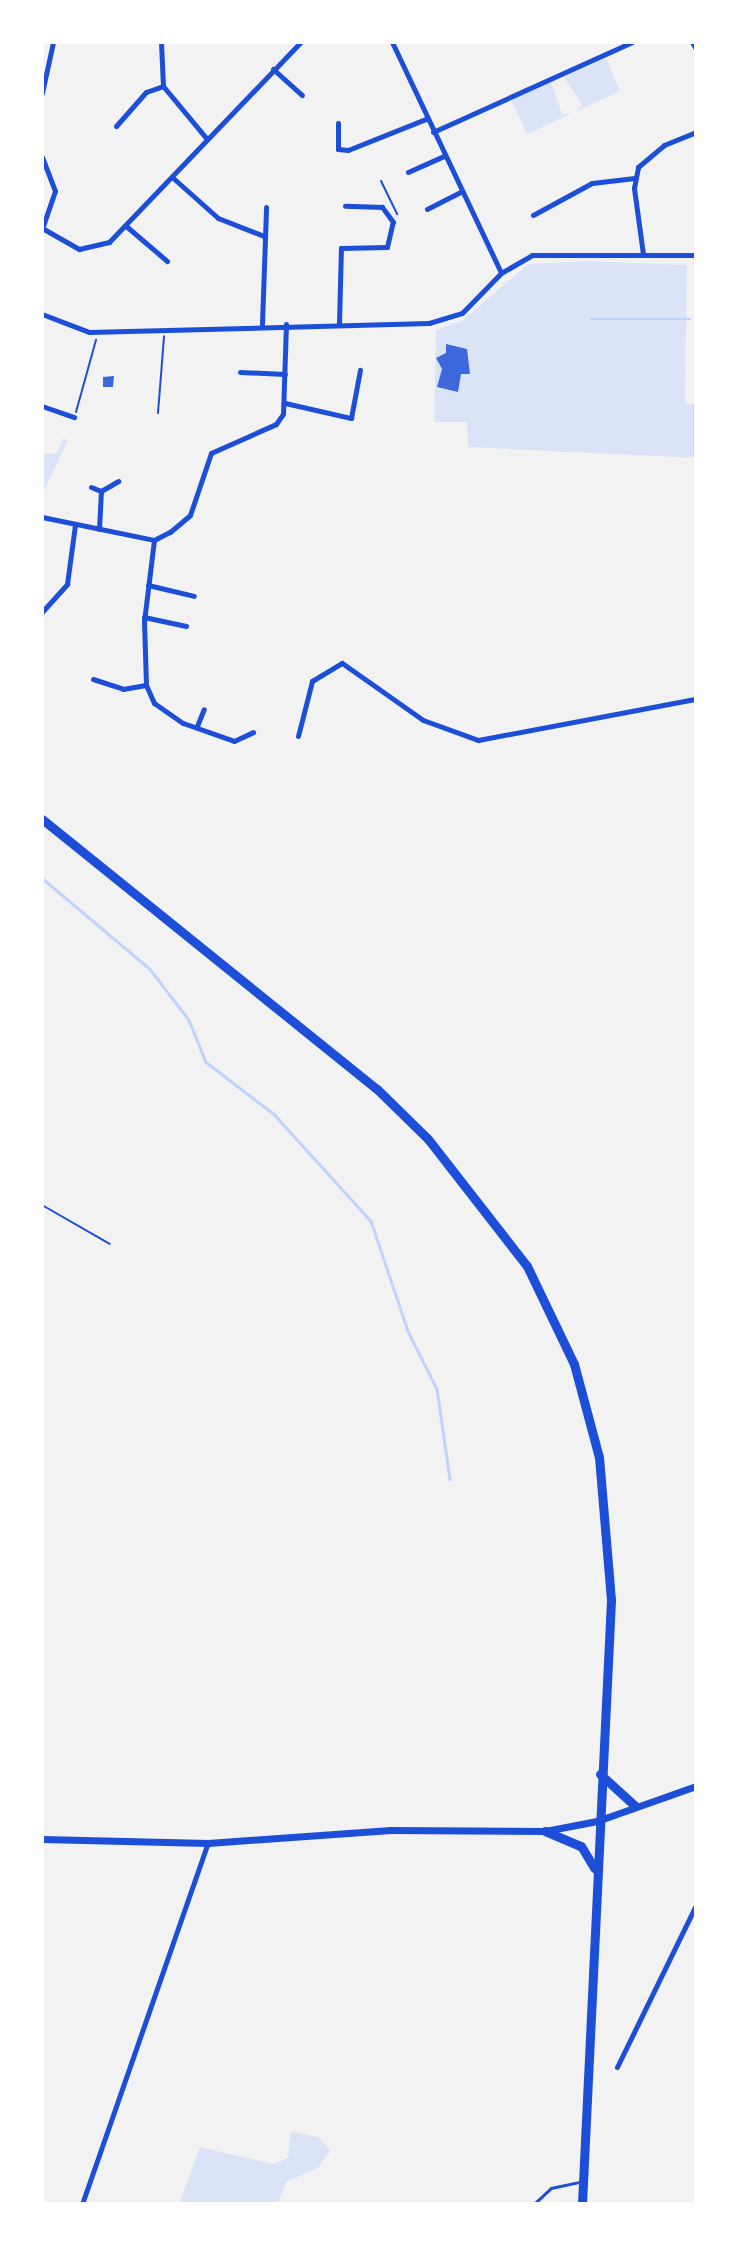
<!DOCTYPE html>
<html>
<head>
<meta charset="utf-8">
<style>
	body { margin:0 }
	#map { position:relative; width:738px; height:2246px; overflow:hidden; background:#f2f2f2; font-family:"Sofia Sans Condensed",sans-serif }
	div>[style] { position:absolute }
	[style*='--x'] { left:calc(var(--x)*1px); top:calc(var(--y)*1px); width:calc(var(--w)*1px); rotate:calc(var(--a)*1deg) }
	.green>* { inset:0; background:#dbe4f7 }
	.stream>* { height:2.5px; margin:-1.25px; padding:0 1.25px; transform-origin:1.25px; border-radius:1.25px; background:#bfd3fe }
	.building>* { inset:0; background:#3d67dc }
	.path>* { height:2px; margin:-1px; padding:0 1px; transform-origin:1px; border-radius:1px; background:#1d4ed8 }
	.service>* { height:2.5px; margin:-1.25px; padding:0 1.25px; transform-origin:1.25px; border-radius:1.25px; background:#1d4ed8 }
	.minor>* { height:5px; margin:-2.5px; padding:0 2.5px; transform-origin:2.5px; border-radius:2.5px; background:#1d4ed8 }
	.tertiary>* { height:7px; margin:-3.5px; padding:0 3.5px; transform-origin:3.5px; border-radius:3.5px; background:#1d4ed8 }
	.trunk>* { height:9px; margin:-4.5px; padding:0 4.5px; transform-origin:4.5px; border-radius:4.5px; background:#1d4ed8 }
	span { translate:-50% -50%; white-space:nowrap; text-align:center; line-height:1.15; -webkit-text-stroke:7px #fff; paint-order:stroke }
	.frame { position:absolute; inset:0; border:44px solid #fff; pointer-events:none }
</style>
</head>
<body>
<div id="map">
	<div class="green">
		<div style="clip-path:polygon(606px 58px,620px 91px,575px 112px,582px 105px,564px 77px)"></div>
		<div style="clip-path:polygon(551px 82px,562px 114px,571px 114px,527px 134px,511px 100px)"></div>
		<div style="clip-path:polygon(587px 261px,687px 265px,685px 403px,696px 404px,696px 458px,468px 447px,467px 422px,434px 422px,436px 330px,462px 321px,528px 264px)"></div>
		<div style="clip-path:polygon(63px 439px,68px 440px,44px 490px,42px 453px,56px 454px)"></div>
		<div style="clip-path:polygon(291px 2131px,320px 2138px,330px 2151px,318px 2168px,286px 2182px,278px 2204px,179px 2204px,200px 2147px,273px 2164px,288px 2158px)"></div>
	</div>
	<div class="stream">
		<div style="--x:591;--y:319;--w:99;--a:0"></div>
		<div style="--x:694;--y:452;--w:47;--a:-90"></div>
		<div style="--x:42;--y:878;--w:141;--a:40.1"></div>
		<div style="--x:150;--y:969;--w:64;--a:52.6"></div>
		<div style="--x:189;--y:1020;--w:45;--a:68"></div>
		<div style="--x:206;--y:1062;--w:86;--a:37.4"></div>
		<div style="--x:274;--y:1114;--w:144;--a:47.8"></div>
		<div style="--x:371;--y:1221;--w:116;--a:71.4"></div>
		<div style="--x:408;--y:1331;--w:65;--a:63.4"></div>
		<div style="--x:437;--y:1389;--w:91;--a:81.8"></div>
	</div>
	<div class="building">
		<div style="clip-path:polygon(446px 344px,467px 349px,470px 374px,461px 374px,458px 392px,437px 387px,442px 369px,436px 358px,446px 353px)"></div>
		<div style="clip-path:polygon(114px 376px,113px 387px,103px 387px,103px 377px)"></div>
	</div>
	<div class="path">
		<div style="--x:381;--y:181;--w:37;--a:64"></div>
		<div style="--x:76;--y:412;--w:75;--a:-74.5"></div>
		<div style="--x:158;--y:413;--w:77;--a:-85.5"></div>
		<div style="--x:42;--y:1205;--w:78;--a:29.8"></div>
	</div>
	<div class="service">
		<div style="--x:534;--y:2204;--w:23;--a:-43"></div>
		<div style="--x:551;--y:2188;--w:29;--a:-12"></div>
	</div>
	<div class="minor">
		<div style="--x:161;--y:42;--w:44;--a:87.4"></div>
		<div style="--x:163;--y:86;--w:69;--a:50.3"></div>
		<div style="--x:392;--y:42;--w:255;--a:64.7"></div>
		<div style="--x:692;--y:42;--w:8;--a:60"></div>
		<div style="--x:273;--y:69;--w:39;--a:42"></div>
		<div style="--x:42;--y:93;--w:52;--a:-77.8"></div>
		<div style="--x:338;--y:123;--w:26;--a:90"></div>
		<div style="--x:338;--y:149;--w:10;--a:6"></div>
		<div style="--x:348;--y:150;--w:84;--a:-21.7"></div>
		<div style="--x:116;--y:126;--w:45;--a:-48.6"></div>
		<div style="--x:146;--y:92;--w:18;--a:-19"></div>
		<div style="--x:433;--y:132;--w:218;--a:-24.3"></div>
		<div style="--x:42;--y:157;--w:36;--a:69"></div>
		<div style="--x:55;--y:191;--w:39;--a:109"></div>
		<div style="--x:408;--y:172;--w:39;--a:-24"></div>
		<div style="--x:172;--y:177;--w:62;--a:41.7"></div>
		<div style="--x:218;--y:218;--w:49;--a:21.4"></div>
		<div style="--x:427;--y:209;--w:38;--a:-27"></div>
		<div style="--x:533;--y:215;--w:67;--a:-28.5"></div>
		<div style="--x:592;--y:183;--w:43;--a:-6.6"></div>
		<div style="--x:126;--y:226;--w:54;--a:40.5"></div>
		<div style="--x:42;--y:228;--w:43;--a:29.6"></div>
		<div style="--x:79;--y:249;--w:31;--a:-13"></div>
		<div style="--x:109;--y:242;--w:277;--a:-46.2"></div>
		<div style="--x:643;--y:254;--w:67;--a:-97.8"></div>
		<div style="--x:634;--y:188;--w:21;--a:-79"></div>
		<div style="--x:638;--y:167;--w:34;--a:-40"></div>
		<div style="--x:664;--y:145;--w:35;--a:-22"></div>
		<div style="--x:42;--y:314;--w:50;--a:21"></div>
		<div style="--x:89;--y:332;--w:340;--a:-1.5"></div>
		<div style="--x:429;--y:323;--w:34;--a:-17"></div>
		<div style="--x:462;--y:313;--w:56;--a:-45.7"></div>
		<div style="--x:501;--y:273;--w:36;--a:-30"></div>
		<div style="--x:532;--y:255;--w:164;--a:0"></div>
		<div style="--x:339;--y:323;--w:75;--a:-88.5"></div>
		<div style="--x:341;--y:248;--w:46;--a:-1.2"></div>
		<div style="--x:387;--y:247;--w:26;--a:-77"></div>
		<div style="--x:393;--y:222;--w:19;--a:-126"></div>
		<div style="--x:382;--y:207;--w:37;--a:-178"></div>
		<div style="--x:262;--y:324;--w:117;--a:-88"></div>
		<div style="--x:240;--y:372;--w:45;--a:2.5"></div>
		<div style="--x:285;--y:403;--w:68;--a:12.8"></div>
		<div style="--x:351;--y:418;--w:49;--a:-79.4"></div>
		<div style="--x:42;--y:406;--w:34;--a:19"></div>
		<div style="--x:91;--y:487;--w:11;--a:22"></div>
		<div style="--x:42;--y:517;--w:114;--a:11.6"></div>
		<div style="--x:154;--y:540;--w:18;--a:-27"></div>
		<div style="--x:170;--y:532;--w:26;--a:-40"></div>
		<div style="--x:190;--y:515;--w:65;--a:-71.3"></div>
		<div style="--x:211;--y:453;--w:71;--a:-24"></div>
		<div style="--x:276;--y:424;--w:12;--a:-55"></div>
		<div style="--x:283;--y:414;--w:90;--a:-88.1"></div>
		<div style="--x:99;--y:529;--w:38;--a:-87"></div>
		<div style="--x:101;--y:491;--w:20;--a:-30"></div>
		<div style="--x:154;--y:540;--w:82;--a:97"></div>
		<div style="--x:144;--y:621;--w:64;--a:88.2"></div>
		<div style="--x:146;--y:685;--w:20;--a:66"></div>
		<div style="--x:154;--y:703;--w:35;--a:35"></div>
		<div style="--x:183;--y:723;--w:54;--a:19.4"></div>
		<div style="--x:234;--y:741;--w:21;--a:-25"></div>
		<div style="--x:148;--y:585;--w:47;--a:13.4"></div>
		<div style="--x:42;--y:612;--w:38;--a:-48"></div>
		<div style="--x:67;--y:584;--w:60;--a:-82.3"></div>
		<div style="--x:144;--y:617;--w:43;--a:12.1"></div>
		<div style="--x:93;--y:679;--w:32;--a:18"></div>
		<div style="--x:123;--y:689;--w:23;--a:-10"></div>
		<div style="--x:197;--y:726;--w:18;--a:-68"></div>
		<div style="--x:298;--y:736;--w:57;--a:-75.7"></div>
		<div style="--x:312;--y:681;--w:35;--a:-31"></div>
		<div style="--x:342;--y:663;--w:99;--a:35.1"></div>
		<div style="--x:423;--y:720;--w:59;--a:20"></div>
		<div style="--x:478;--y:740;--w:222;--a:-10.7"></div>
		<div style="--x:617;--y:2067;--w:180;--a:-64"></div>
		<div style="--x:82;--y:2204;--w:382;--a:-70.8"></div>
	</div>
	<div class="tertiary">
		<div style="--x:42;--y:1839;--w:166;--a:1.4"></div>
		<div style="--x:208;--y:1843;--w:183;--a:-4.1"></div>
		<div style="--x:391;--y:1830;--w:154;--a:0.4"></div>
		<div style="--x:545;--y:1831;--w:53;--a:-10.9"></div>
		<div style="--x:597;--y:1821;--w:105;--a:-19.5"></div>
	</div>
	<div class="trunk">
		<div style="--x:42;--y:819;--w:430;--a:38.9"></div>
		<div style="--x:377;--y:1089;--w:71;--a:44.4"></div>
		<div style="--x:428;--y:1139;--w:161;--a:52.1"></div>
		<div style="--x:527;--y:1266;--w:109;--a:64.4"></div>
		<div style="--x:574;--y:1364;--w:96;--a:75"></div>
		<div style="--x:599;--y:1457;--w:144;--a:85.2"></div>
		<div style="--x:611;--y:1600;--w:605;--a:92.75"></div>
		<div style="--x:600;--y:1774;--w:47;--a:42.4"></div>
		<div style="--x:545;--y:1831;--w:39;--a:23"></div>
		<div style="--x:581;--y:1846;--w:26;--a:59"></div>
	</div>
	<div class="frame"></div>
</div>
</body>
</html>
